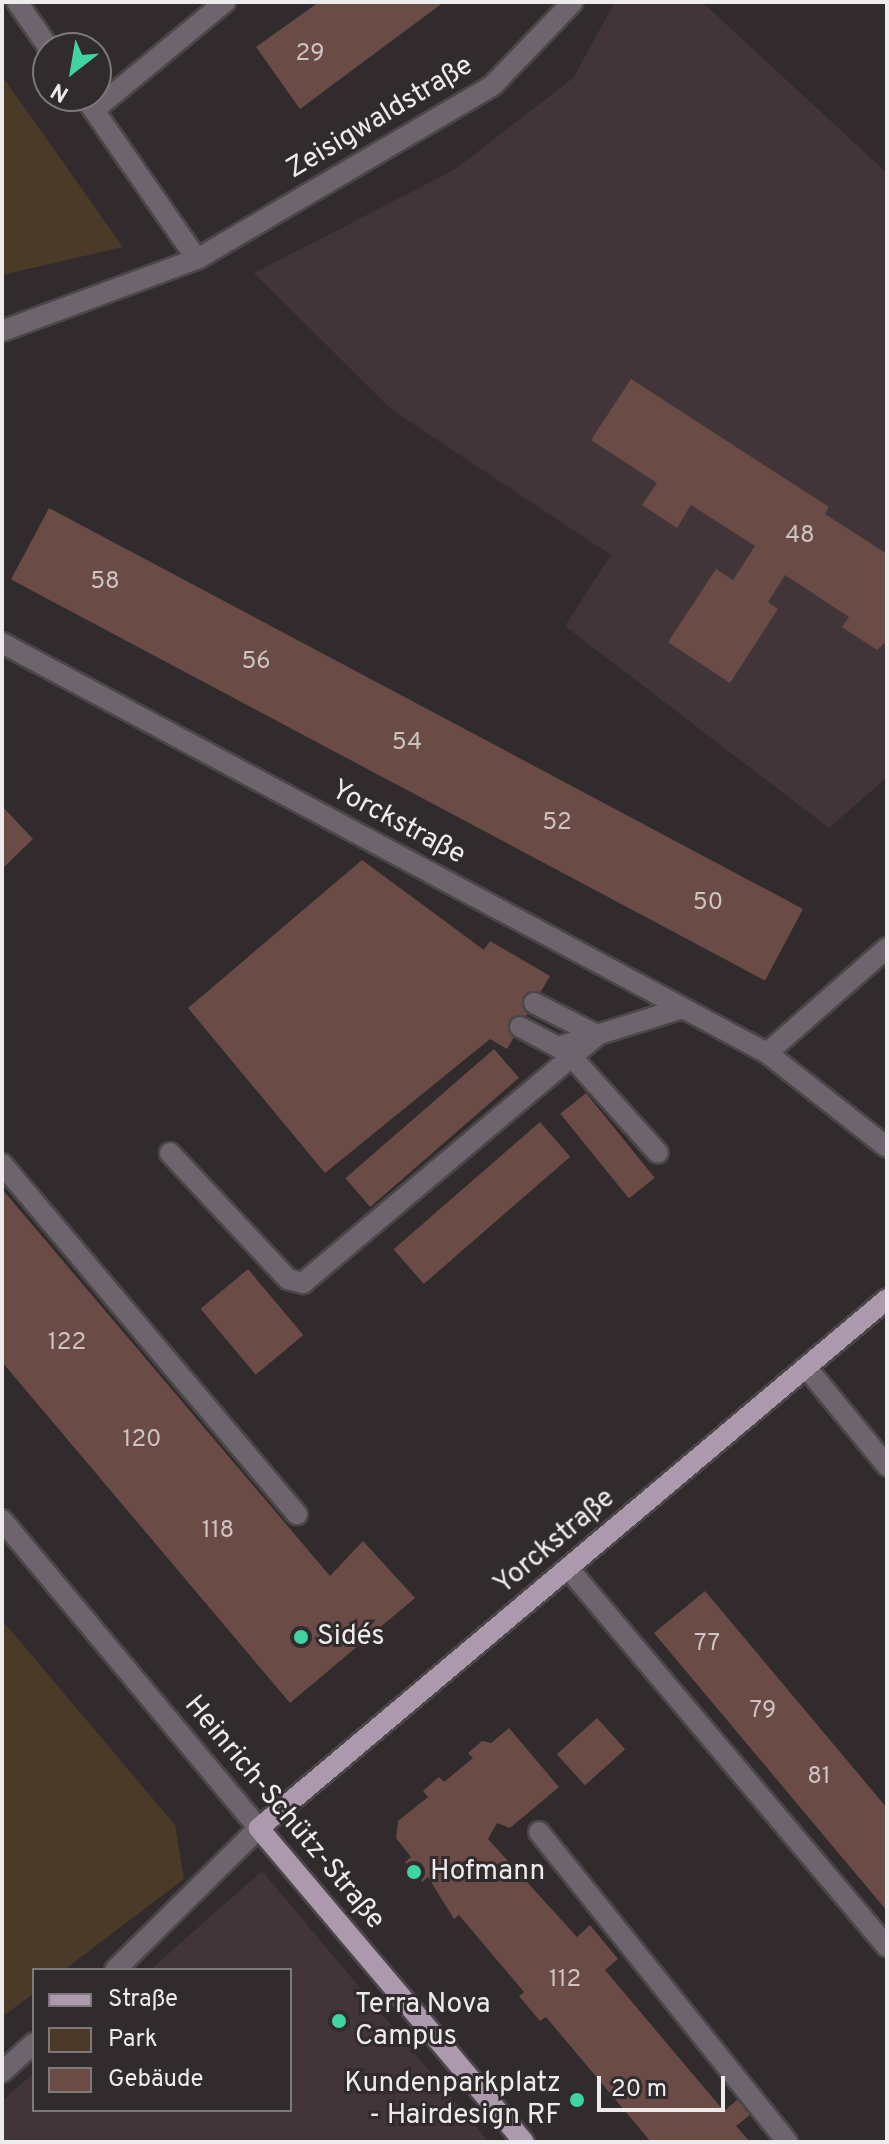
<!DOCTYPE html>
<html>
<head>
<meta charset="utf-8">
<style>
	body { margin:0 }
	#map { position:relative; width:889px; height:2144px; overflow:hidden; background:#312b2d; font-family:Overpass,sans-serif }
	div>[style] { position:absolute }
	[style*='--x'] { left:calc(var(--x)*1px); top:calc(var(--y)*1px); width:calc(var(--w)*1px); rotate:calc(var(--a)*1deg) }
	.built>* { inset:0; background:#413539 }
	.green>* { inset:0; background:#4b3a28 }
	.building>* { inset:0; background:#6a4b45; transform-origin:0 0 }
	.roads { filter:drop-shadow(2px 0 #4b4648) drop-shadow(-2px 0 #4b4648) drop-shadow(0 2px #4b4648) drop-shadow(0 -2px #4b4648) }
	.minor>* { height:20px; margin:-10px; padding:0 10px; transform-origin:10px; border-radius:10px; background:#6d646e }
	.major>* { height:20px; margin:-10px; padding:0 10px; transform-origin:10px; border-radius:10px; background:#ad99ae }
	.dots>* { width:22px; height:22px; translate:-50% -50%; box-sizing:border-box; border:4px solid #312b2d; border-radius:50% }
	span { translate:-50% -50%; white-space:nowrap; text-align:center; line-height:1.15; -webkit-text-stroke:6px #312b2d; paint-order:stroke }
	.number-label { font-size:24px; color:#cdc3c2 }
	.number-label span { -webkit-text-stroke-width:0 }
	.street-label { font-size:28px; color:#eeebec }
	.poi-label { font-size:28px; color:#eeebec }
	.left { translate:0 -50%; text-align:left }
	.right { translate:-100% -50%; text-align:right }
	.frame { position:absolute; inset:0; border:4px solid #eeebec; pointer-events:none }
	.legend { position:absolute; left:32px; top:1968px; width:260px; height:144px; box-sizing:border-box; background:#312b2d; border:2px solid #7d7879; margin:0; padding:10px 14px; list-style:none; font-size:24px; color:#eeebec }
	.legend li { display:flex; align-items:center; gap:16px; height:40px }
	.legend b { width:40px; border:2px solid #7d7879 }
	.north { position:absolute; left:32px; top:32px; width:80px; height:80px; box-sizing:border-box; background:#312b2d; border:2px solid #7d7879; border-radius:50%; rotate:211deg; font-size:22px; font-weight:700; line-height:32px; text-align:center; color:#eeebec }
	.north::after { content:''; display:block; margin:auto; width:28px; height:36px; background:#3fd4a2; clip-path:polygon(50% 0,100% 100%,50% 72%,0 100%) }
	.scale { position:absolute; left:597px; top:2076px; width:128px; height:36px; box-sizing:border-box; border:4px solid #eeebec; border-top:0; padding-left:10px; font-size:24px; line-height:28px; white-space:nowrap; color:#eeebec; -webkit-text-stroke:6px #312b2d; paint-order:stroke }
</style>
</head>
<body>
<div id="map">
	<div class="built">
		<div style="clip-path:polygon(615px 2px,702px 2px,887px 173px,887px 777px,829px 828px,565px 626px,611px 555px,392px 410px,254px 273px,454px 170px,573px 78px)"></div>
		<div style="clip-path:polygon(262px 1871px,489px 2142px,2px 2142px,2px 2101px,34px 2073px,34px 2110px,290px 2110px,290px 1970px,150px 1970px)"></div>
	</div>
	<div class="green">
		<div style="clip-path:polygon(2px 76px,123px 247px,2px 275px)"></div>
		<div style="clip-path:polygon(2px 1620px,175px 1825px,184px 1879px,64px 1970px,34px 1970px,34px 1993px,2px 2017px)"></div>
	</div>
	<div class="building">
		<div style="clip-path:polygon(319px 2px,444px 2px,300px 109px,256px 47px)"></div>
		<div style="clip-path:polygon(631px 379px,829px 507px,825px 514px,887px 554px,887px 641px,877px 650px,842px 627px,849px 617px,785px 575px,768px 602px,778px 609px,730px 683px,668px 642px,716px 569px,733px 580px,755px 546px,691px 505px,677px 528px,642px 505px,657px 483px,591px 440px)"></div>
		<div style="left:49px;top:508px;width:854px;height:81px;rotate:28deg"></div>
		<div style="clip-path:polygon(2px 806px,33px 839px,2px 869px)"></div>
		<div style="clip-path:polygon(362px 860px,484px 950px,490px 941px,550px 976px,507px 1049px,490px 1039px,325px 1173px,188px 1008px)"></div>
		<div style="left:494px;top:1049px;width:38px;height:197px;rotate:49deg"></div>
		<div style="left:586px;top:1093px;width:109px;height:33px;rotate:51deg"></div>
		<div style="left:540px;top:1122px;width:46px;height:194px;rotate:49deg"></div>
		<div style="clip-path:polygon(2px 1189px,330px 1576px,363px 1541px,415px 1598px,290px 1703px,2px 1362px)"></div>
		<div style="left:248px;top:1269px;width:86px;height:62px;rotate:50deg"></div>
		<div style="clip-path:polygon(705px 1591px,887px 1808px,887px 1911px,654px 1633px)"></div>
		<div style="left:597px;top:1718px;width:42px;height:54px;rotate:48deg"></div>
		<div style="clip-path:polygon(509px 1728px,559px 1787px,510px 1828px,497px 1823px,488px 1839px,577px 1937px,590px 1925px,618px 1959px,605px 1970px,707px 2091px,724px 2111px,738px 2099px,751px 2114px,736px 2126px,750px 2142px,651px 2142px,546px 2017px,540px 2021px,519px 1996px,524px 1992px,459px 1915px,454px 1919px,428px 1877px,422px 1882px,405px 1862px,411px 1857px,396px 1838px,398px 1821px,428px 1797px,423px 1791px,434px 1781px,439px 1777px,444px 1782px,473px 1758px,468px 1753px,482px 1741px,491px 1743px)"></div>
	</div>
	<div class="roads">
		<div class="minor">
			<div style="--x:17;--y:2;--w:56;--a:55.2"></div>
			<div style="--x:84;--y:96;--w:198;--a:55.3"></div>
			<div style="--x:94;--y:110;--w:170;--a:-39.5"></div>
			<div style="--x:2;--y:331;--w:208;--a:-20.3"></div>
			<div style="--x:197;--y:259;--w:343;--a:-30.4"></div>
			<div style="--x:493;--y:85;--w:115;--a:-46.1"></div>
			<div style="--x:2;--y:643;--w:868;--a:28.19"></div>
			<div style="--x:767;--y:1053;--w:152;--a:38.1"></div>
			<div style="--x:534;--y:1003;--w:71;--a:26.9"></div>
			<div style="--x:520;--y:1027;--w:43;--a:27.8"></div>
			<div style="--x:558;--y:1047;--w:131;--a:-17.3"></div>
			<div style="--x:767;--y:1053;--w:159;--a:-41.2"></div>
			<div style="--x:571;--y:1056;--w:130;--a:48.1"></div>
			<div style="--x:170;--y:1153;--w:173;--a:46.9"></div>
			<div style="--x:288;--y:1279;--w:16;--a:15"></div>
			<div style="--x:303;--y:1283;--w:385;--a:-40.1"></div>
			<div style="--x:2;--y:1164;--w:458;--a:49.9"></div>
			<div style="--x:806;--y:1367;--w:128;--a:50.7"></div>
			<div style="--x:2;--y:1520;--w:401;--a:50.2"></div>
			<div style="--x:259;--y:1828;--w:202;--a:135.4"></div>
			<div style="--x:568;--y:1568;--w:495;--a:49.9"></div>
			<div style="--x:539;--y:1832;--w:397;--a:51.3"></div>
			<div style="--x:2;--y:2072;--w:43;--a:-42.2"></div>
		</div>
		<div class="major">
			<div style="--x:524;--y:2142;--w:411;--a:-130.2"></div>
			<div style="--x:259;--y:1828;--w:821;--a:-40.11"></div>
		</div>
	</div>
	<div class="dots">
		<div style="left:301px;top:1637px;background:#3fd4a2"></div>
		<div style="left:414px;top:1872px;background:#3fd4a2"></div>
		<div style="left:339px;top:2021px;background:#3fd4a2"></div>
		<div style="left:577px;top:2100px;background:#3fd4a2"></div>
	</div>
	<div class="number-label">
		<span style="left:310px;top:55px">29</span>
		<span style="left:800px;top:537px">48</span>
		<span style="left:105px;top:583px">58</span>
		<span style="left:256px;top:663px">56</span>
		<span style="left:407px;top:744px">54</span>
		<span style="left:557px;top:824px">52</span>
		<span style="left:708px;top:904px">50</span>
		<span style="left:67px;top:1344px">122</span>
		<span style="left:142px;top:1441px">120</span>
		<span style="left:218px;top:1532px">118</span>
		<span style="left:707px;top:1645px">77</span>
		<span style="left:763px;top:1712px">79</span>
		<span style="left:819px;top:1778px">81</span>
		<span style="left:565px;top:1981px">112</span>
	</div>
	<div class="street-label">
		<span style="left:380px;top:118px;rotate:-31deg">Zeisigwaldstraße</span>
		<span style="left:398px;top:823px;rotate:28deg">Yorckstraße</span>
		<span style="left:555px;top:1542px;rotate:-40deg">Yorckstraße</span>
		<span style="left:284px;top:1813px;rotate:50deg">Heinrich-Schütz-Straße</span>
	</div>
	<div class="poi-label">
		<span class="left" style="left:317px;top:1637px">Side´s</span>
		<span class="left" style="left:430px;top:1872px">Hofmann</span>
		<span class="left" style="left:355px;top:2021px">Terra Nova<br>Campus</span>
		<span class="right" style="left:561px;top:2100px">Kundenparkplatz<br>- Hairdesign RF</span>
	</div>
	<div class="frame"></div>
	<ul class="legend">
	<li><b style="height:10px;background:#ad99ae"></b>Straße</li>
	<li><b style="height:22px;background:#4b3a28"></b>Park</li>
	<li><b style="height:22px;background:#6a4b45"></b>Gebäude</li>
	</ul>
	<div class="north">N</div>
	<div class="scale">20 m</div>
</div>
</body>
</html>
